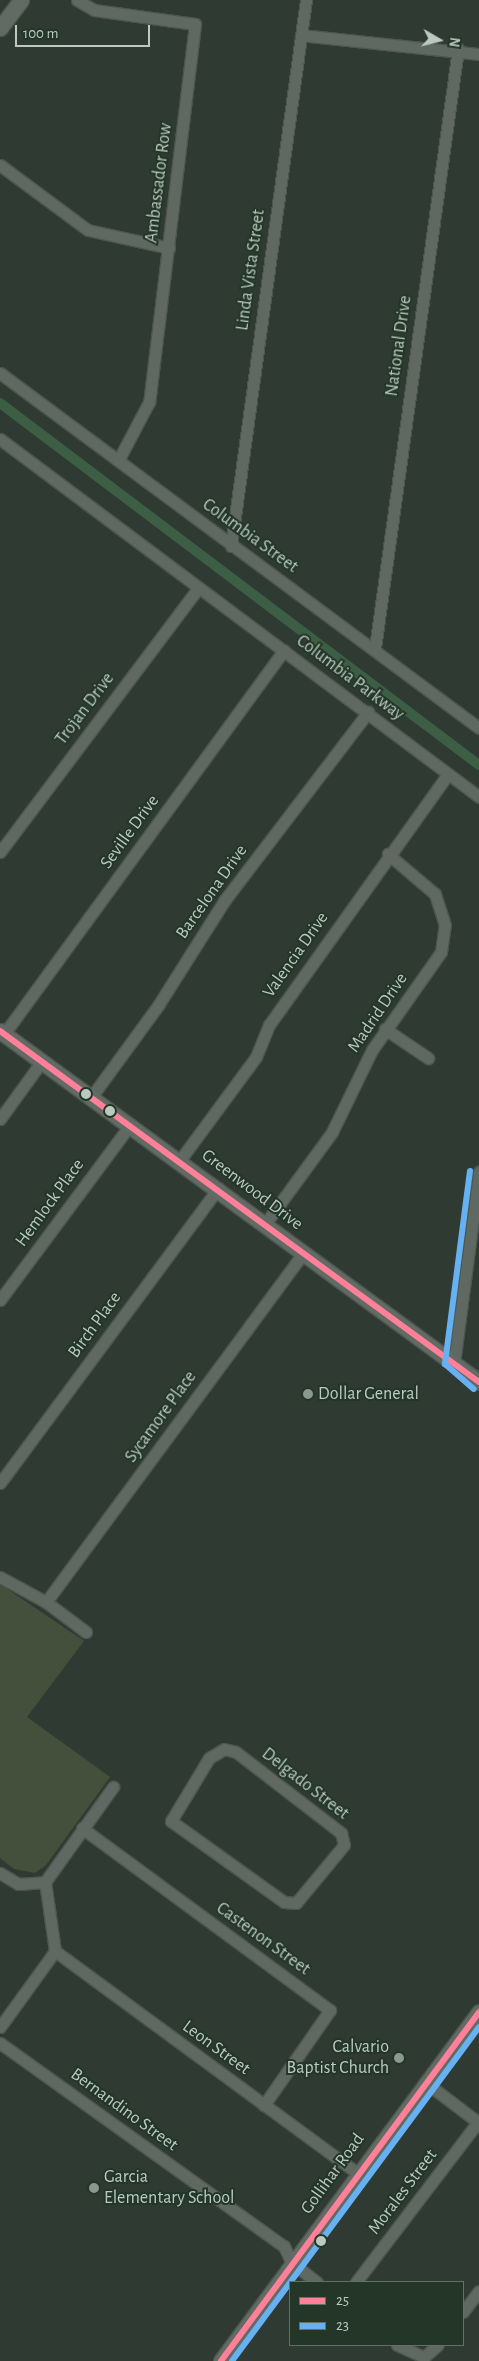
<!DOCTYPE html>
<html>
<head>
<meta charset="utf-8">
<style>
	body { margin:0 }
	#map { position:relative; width:479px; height:2361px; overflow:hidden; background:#2f3b32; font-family:"Alegreya Sans",sans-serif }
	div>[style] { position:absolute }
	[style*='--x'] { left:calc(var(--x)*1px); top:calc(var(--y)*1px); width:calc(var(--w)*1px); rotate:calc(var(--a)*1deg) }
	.green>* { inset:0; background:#44503b }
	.canal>* { height:10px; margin:-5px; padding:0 5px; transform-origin:5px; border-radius:5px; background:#3c5e45 }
	.roads { filter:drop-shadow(1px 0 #4d554f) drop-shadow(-1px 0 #4d554f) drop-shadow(0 1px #4d554f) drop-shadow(0 -1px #4d554f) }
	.minor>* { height:11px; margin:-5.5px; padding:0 5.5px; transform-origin:5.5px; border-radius:5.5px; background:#606862 }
	.major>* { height:15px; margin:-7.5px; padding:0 7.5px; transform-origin:7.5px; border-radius:7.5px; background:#616b64 }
	.bus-1>* { height:6px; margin:-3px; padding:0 3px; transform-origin:3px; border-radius:3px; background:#ff8098 }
	.bus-2>* { height:6px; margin:-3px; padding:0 3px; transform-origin:3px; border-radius:3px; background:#66b1f2 }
	.dots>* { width:14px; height:14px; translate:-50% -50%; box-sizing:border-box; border:2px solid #233628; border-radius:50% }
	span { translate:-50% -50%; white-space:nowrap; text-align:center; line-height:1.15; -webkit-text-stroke:4px #233628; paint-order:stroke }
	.street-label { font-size:18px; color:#bbcac0 }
	.poi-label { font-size:18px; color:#bbcac0 }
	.left { translate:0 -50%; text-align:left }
	.right { translate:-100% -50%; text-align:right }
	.legend { position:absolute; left:289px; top:2281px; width:175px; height:65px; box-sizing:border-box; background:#233628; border:1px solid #607165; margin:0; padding:6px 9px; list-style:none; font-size:15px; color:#bbcac0 }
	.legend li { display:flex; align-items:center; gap:10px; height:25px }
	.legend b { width:25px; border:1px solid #607165 }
	.north { position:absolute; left:414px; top:15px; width:50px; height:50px; -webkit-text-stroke:4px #233628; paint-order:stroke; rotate:98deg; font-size:14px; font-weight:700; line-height:20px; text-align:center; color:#bbcac0 }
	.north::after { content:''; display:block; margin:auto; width:18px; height:22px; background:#bbcac0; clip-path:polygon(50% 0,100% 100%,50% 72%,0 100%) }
	.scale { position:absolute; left:15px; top:25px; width:135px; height:22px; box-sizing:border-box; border:2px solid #bbcac0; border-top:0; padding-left:6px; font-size:15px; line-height:18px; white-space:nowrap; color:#bbcac0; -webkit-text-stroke:4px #233628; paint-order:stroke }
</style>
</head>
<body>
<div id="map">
	<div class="green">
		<div style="clip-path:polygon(0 1584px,84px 1641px,27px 1717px,110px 1777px,46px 1865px,35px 1873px,14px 1869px,0 1858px)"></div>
	</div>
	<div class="canal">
		<div style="--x:0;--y:403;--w:600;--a:37.08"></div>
	</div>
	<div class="roads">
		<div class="minor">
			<div style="--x:77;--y:0;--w:20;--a:30"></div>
			<div style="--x:94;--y:10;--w:102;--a:7.9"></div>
			<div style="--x:195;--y:24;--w:381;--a:96.9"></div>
			<div style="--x:149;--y:402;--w:64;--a:117.8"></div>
			<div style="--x:301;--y:35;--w:179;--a:6.1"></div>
			<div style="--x:0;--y:165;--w:109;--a:36.5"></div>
			<div style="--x:88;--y:230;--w:83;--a:12.5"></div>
			<div style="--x:0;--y:373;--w:596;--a:36.54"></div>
			<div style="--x:0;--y:439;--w:598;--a:36.77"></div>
			<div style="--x:231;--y:546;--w:551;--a:-82.18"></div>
			<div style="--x:375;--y:648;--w:605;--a:-82.11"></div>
			<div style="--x:0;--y:852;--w:330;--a:-53.1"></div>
			<div style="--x:385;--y:1029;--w:52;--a:34"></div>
			<div style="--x:4;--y:1034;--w:475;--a:-53.9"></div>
			<div style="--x:92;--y:1096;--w:114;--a:-53.9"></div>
			<div style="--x:159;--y:1004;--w:122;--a:-57.7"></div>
			<div style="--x:224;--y:901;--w:238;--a:-52.7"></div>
			<div style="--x:0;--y:1119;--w:72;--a:-54.1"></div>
			<div style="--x:180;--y:1160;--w:128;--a:-53.6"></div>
			<div style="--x:256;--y:1057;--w:35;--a:-68"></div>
			<div style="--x:269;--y:1025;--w:308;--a:-54.5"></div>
			<div style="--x:265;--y:1224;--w:114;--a:-53.9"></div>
			<div style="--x:332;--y:1132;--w:91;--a:-64"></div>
			<div style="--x:372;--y:1050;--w:120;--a:-54.9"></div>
			<div style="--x:441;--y:952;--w:27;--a:-82"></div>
			<div style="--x:445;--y:925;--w:33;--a:-108"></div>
			<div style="--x:435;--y:894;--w:62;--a:-139.6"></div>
			<div style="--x:0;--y:1300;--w:217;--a:-53.4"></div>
			<div style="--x:454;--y:1363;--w:193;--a:-82.5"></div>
			<div style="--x:0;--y:1483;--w:367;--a:-53.5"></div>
			<div style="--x:0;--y:1577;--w:52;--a:28.5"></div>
			<div style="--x:46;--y:1602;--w:50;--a:36.9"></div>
			<div style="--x:46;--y:1602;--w:435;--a:-53.6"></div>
			<div style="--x:224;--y:1749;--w:12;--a:14"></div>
			<div style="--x:236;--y:1752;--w:133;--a:37.6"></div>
			<div style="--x:341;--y:1833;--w:12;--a:76"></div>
			<div style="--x:344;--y:1845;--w:75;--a:129.6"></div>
			<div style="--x:296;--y:1903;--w:12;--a:-175"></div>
			<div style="--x:284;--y:1902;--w:139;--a:-144.4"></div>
			<div style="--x:171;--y:1821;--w:74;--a:-58.9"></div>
			<div style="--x:209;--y:1758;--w:17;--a:-31"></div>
			<div style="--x:82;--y:1828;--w:308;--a:36.3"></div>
			<div style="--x:330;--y:2010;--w:116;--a:124.8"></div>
			<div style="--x:0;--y:1873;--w:21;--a:31"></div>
			<div style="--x:18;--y:1884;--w:27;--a:-4"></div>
			<div style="--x:55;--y:1951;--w:375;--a:36.3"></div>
			<div style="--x:0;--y:2027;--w:94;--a:-54.1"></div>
			<div style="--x:55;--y:1951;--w:70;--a:-98.2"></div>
			<div style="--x:45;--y:1882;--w:117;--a:-54.4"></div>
			<div style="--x:0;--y:2043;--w:349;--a:35.6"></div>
			<div style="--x:284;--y:2246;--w:17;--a:66"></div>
			<div style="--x:291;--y:2262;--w:33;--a:38"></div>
			<div style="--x:425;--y:2082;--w:68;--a:37.2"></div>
			<div style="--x:356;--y:2282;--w:201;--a:-52.7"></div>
			<div style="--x:463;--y:2312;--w:26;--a:-53"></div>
			<div style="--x:397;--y:2345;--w:30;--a:24"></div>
			<div style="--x:424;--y:2357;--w:18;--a:-41"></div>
		</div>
		<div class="major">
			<div style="--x:0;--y:28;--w:35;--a:-53"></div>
			<div style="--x:0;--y:1031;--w:594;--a:36.23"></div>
			<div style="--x:221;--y:2361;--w:434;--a:-53.5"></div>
		</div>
	</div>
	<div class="bus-1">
		<div style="--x:0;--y:1031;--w:594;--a:36.23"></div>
		<div style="--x:221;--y:2361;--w:434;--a:-53.5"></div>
	</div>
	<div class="bus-2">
		<div style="--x:470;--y:1171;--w:195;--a:97.4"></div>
		<div style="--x:445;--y:1364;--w:38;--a:41"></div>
		<div style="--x:232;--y:2361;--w:415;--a:-53.5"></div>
	</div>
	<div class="dots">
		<div style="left:86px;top:1094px;background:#bbcac0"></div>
		<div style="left:110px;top:1111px;background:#bbcac0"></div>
		<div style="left:308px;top:1394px;background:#8a988e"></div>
		<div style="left:399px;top:2058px;background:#8a988e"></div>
		<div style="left:94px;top:2188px;background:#8a988e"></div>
		<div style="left:321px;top:2241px;background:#bbcac0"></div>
	</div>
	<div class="street-label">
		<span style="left:159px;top:183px;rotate:-83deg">Ambassador Row</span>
		<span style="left:251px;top:270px;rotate:-82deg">Linda Vista Street</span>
		<span style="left:399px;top:346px;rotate:-82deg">National Drive</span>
		<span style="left:250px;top:536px;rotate:36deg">Columbia Street</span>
		<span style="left:350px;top:678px;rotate:37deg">Columbia Parkway</span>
		<span style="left:85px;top:709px;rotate:-53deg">Trojan Drive</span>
		<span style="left:130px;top:832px;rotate:-54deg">Seville Drive</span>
		<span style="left:212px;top:892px;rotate:-55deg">Barcelona Drive</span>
		<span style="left:296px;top:955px;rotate:-55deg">Valencia Drive</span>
		<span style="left:378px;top:1013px;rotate:-56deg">Madrid Drive</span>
		<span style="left:252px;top:1190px;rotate:37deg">Greenwood Drive</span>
		<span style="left:50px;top:1203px;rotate:-54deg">Hemlock Place</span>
		<span style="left:95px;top:1325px;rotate:-54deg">Birch Place</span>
		<span style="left:161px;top:1417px;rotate:-54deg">Sycamore Place</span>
		<span style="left:305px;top:1784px;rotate:38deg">Delgado Street</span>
		<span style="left:263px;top:1939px;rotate:36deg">Castenon Street</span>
		<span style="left:216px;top:2048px;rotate:36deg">Leon Street</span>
		<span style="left:124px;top:2110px;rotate:36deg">Bernandino Street</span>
		<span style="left:333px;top:2174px;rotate:-54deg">Gollihar Road</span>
		<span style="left:403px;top:2192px;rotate:-53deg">Morales Street</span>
	</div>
	<div class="poi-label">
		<span class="left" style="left:318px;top:1394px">Dollar General</span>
		<span class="right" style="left:389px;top:2058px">Calvario<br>Baptist Church</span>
		<span class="left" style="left:104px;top:2188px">Garcia<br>Elementary School</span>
	</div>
	<ul class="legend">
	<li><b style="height:6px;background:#ff8098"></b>25</li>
	<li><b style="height:6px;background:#66b1f2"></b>23</li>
	</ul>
	<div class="north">N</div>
	<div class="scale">100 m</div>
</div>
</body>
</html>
